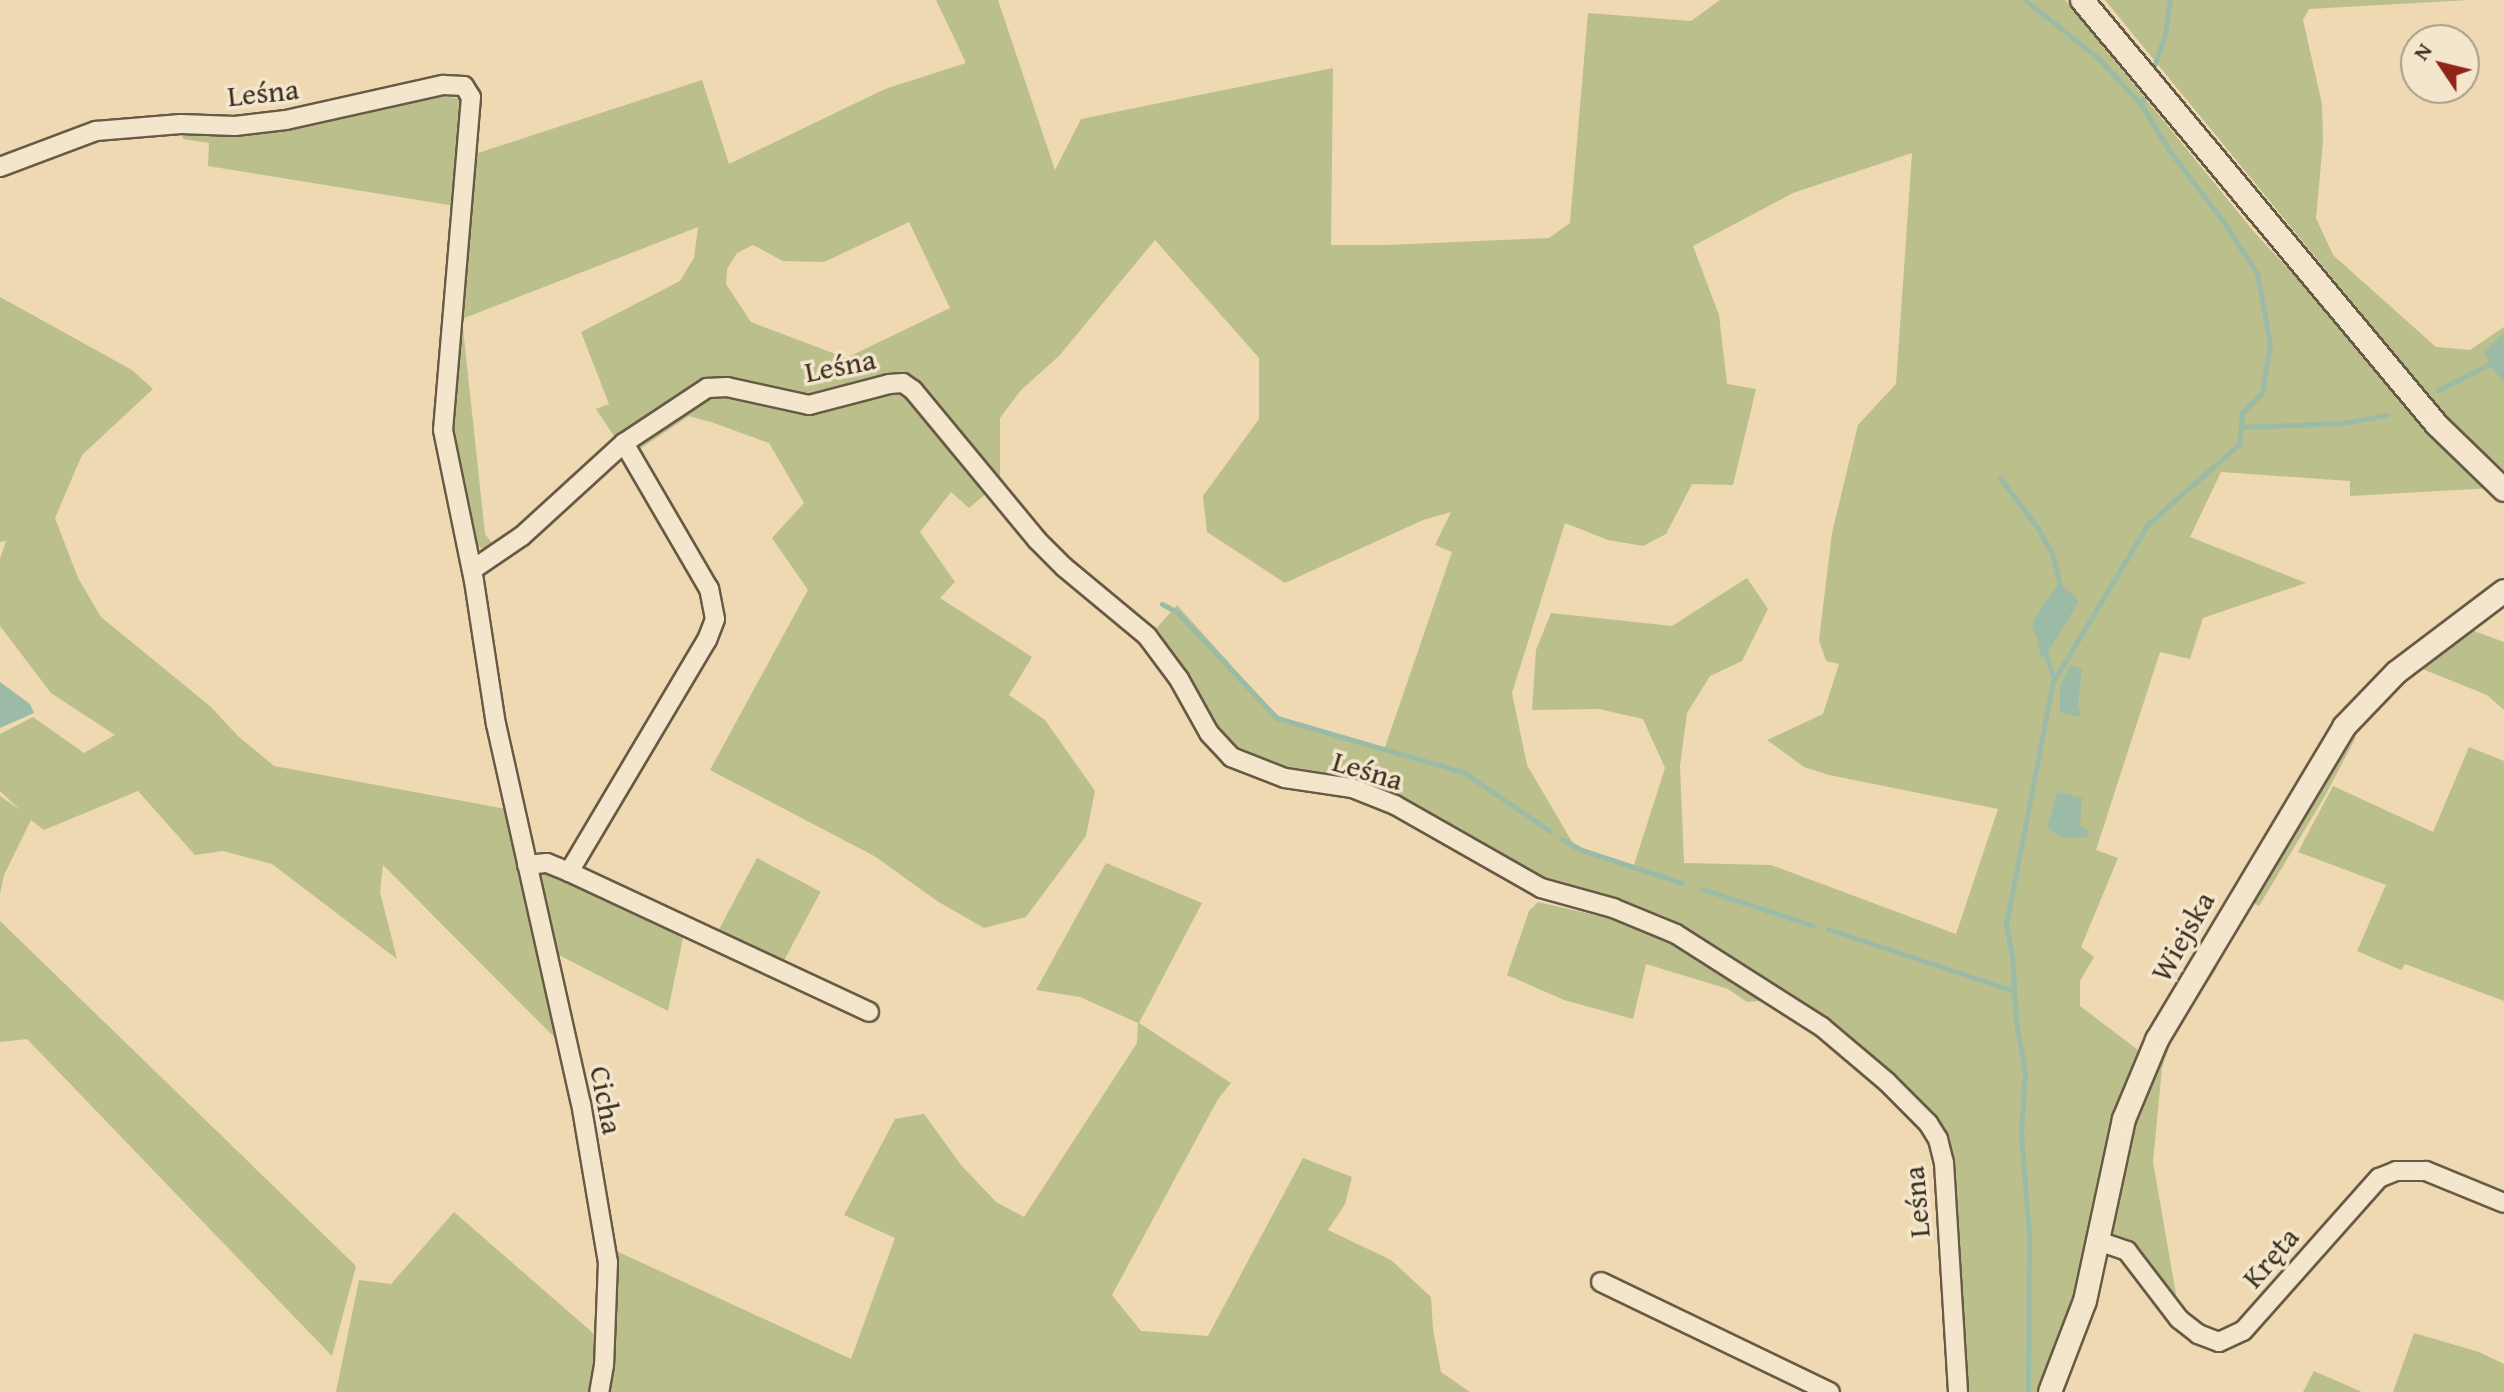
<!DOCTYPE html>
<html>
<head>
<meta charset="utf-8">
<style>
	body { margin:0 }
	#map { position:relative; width:2504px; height:1392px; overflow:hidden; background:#eed9b2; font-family:"Gentium Book Plus",serif }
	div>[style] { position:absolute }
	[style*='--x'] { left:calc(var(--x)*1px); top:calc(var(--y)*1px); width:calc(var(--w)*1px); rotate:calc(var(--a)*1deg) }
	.green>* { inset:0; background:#babf8c; transform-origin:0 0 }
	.water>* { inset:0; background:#9bbba6 }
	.stream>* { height:5px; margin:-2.5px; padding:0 2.5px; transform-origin:2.5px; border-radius:2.5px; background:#9bbba6 }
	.roads { filter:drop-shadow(2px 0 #685a44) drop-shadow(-2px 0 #685a44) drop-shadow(0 2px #685a44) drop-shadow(0 -2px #685a44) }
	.minor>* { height:18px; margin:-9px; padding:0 9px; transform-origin:9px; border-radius:9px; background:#f4e6cd }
	.tertiary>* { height:22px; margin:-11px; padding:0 11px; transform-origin:11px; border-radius:11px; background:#f4e6cd }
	span { translate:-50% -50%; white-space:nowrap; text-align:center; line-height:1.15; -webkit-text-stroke:7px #f4e6cd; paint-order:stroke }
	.street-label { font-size:30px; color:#3b2f20 }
	.north { position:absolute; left:2400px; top:24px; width:80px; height:80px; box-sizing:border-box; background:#f4e6cd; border:2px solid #aa9d88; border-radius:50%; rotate:305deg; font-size:22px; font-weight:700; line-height:32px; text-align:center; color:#3b2f20 }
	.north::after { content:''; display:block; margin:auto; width:28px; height:36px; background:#8f2418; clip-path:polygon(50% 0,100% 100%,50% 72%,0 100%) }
</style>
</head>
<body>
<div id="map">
	<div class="green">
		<div style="clip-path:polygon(evenodd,936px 0,998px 0,1055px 170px,1081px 119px,1333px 68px,1331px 245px,1386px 245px,1549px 238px,1570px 223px,1588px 13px,1691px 21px,1720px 0,2065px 0,2255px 233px,2492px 488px,2350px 496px,2350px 481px,2221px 472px,2190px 537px,2306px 583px,2203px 618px,2190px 659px,2160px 652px,2096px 850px,2118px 858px,2081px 947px,2094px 957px,2080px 981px,2080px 1006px,2138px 1050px,2121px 1102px,2076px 1308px,2040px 1392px,1969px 1392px,1956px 1183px,1949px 1135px,1933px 1117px,1714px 946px,1662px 915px,1561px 886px,1504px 863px,1384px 790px,1284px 770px,1231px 749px,1208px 719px,1153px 632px,1177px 605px,1277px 716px,1384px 750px,1452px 552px,1435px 545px,1451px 512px,1423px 520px,1285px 583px,1207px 532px,1203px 496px,1259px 419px,1259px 358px,1155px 240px,1059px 356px,1021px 390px,1000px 418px,1000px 482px,969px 508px,951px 492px,920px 532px,955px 582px,940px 598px,1032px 657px,1009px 695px,1045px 720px,1095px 791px,1086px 836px,1026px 917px,984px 928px,937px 901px,876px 857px,710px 770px,808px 590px,772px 538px,804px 503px,769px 443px,714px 423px,689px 416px,637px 451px,616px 439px,596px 409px,609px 404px,581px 332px,680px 281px,694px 258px,698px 227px,462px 319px,485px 534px,495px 547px,485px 550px,473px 543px,449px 440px,448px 400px,462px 319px,475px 154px,702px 80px,729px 164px,885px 89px,966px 63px,936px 0,1912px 153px,1896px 384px,1858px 425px,1832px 533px,1819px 640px,1826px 661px,1839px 664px,1823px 714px,1767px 740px,1804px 767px,1829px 775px,1998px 809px,1956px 934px,1771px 865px,1684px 863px,1680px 766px,1687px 713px,1710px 676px,1742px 661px,1768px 609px,1747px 578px,1672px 626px,1551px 613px,1536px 650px,1532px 710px,1599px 709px,1643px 719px,1665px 768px,1634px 865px,1574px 845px,1527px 765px,1512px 693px,1565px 523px,1608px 540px,1643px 546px,1666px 534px,1692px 484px,1733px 485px,1756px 389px,1727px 384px,1719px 315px,1693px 246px,1793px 193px,1912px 153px,936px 0,909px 222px,950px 308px,846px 358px,751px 322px,726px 284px,727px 269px,737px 253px,753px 245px,783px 261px,824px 262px,909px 222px)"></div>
		<div style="clip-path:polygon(2105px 0,2469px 0,2309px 9px,2303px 20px,2322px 104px,2323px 141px,2316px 218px,2333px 255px,2436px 347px,2470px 350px,2504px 327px,2504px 470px,2453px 425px)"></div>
		<div style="clip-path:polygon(423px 94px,464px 99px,455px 206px,208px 166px,209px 143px,183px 139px,181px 128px)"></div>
		<div style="clip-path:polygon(0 297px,132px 370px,153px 389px,82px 455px,55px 518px,78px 578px,101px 617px,211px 707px,238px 736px,274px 766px,506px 809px,558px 1041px,383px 865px,380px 892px,397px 959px,272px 864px,223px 851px,195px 855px,138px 791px,44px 830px,31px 820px,4px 875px,0 894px,0 796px,20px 810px,0 791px,0 734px,33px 717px,84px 753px,115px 735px,51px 693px,0 626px,0 559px,6px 541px,0 542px)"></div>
		<div style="clip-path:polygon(2474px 631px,2504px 642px,2504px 710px,2487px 695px,2420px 668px)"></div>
		<div style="clip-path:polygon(2353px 735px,2356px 737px,2325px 796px,2259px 906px,2252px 902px)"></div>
		<div style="clip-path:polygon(2469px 747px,2504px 761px,2504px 1001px,2405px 964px,2401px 970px,2357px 951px,2386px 885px,2298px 852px,2333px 786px,2433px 832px)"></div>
		<div style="left:757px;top:858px;width:72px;height:84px;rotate:28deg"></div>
		<div style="clip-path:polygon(1106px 863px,1202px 903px,1139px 1023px,1231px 1083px,1218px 1099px,1112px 1295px,1141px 1331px,1208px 1336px,1303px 1158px,1352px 1177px,1345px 1204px,1328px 1230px,1391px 1260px,1431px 1297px,1433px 1329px,1441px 1372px,1470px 1392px,610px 1392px,614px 1300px,612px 1249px,851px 1359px,895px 1238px,844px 1215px,895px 1119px,924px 1114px,961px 1165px,996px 1202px,1024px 1217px,1137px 1043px,1138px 1023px,1080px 997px,1036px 990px)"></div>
		<div style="clip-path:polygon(547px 870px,684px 933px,668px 1011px,553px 952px,539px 873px)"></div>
		<div style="clip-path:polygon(1538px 902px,1625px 922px,1659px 935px,1710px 961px,1769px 1000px,1747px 1002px,1728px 989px,1646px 964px,1633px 1019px,1564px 1000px,1507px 975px,1529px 911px)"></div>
		<div style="clip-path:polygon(0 921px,356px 1266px,332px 1356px,27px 1039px,0 1042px)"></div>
		<div style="clip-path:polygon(2216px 960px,2217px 968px,2174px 1034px,2162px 1068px,2153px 1162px,2177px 1300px,2185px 1315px,2213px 1334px,2231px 1335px,2239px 1330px,2273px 1284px,2276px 1286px,2242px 1329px,2231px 1335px,2225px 1337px,2205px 1332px,2183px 1317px,2152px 1270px,2113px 1234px,2123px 1174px,2144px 1097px,2166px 1046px)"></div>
		<div style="clip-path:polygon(454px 1212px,601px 1340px,590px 1392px,336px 1392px,359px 1280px,391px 1284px)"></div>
		<div style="clip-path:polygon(2414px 1333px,2479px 1352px,2504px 1364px,2504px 1392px,2393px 1392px)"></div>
		<div style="clip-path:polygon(2314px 1371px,2362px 1392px,2303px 1392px)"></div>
	</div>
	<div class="water">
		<div style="clip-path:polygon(2504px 332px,2504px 382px,2490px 366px,2485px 352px)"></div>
		<div style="clip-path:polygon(2059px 582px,2079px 601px,2045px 657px,2041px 658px,2036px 634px,2032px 630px,2035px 618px)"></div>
		<div style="clip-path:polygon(2070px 665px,2082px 669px,2078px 704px,2081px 717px,2060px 712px,2060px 687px)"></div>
		<div style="clip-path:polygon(0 682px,30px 704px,34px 713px,0 728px)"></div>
		<div style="clip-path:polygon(2057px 792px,2082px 798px,2080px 826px,2088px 831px,2087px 837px,2064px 838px,2047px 829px)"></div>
	</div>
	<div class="stream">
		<div style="--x:2025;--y:0;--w:92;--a:38.4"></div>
		<div style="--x:2097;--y:57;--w:64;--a:46.9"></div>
		<div style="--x:2153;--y:69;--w:36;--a:-71"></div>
		<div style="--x:2165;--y:35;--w:35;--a:-82"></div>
		<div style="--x:2438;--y:390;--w:58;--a:-26.6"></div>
		<div style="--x:2240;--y:427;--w:102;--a:-2.2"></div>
		<div style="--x:2342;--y:423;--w:45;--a:-10.3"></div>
		<div style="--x:2000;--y:478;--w:61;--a:52.9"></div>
		<div style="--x:2037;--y:527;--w:30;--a:60"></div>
		<div style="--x:2052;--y:553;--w:30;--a:76"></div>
		<div style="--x:1162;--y:604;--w:17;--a:28"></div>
		<div style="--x:1177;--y:612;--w:146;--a:46.7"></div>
		<div style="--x:1277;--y:718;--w:194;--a:16.2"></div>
		<div style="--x:1463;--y:772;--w:105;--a:34.1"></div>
		<div style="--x:2046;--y:655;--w:23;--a:72"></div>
		<div style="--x:1562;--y:839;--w:22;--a:30"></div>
		<div style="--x:1581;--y:850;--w:106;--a:18.1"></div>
		<div style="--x:1702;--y:889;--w:118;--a:18.3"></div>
		<div style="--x:1828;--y:929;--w:196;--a:18.4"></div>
		<div style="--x:2028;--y:1392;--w:157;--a:-89.6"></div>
		<div style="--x:2029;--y:1235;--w:102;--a:-94.5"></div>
		<div style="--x:2021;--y:1133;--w:62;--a:-86.3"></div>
		<div style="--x:2025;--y:1071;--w:49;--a:-100.6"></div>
		<div style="--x:2016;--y:1023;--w:67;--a:-93.4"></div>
		<div style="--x:2012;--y:956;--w:32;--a:-101"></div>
		<div style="--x:2006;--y:925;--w:248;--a:-79.1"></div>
		<div style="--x:2053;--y:682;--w:184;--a:-59"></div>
		<div style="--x:2148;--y:524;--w:121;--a:-41.3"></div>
		<div style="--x:2239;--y:444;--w:31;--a:-84"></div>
		<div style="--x:2242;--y:413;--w:29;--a:-46"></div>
		<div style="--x:2262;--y:392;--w:49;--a:-80.5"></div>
		<div style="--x:2270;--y:344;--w:72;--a:-100.4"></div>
		<div style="--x:2257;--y:273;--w:62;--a:-123.2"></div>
		<div style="--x:2223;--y:221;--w:89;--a:-127.3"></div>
		<div style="--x:2169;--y:150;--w:54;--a:-121.3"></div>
		<div style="--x:2141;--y:104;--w:6;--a:-72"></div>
	</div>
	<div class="roads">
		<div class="minor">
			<div style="--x:0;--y:167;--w:103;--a:-20.6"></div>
			<div style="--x:96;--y:131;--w:85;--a:-4.7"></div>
			<div style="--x:181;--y:124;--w:54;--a:2.1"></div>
			<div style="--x:235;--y:126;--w:51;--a:-6.7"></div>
			<div style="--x:286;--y:120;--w:161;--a:-12.6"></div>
			<div style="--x:443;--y:85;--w:21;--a:3"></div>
			<div style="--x:464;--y:86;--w:13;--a:58"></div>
			<div style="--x:471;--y:97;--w:334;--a:94.8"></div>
			<div style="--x:443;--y:430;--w:154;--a:78.4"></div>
			<div style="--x:474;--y:581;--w:145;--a:81.3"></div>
			<div style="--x:496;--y:724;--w:388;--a:77.4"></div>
			<div style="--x:581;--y:1103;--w:161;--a:80.4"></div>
			<div style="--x:608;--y:1262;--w:103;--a:92.2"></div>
			<div style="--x:604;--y:1365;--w:27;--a:100"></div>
			<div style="--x:472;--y:570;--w:60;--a:-34.2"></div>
			<div style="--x:522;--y:536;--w:138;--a:-42.4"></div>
			<div style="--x:624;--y:443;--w:100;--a:-33.5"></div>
			<div style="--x:707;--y:388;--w:20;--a:-3"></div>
			<div style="--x:727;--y:387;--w:84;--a:12.4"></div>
			<div style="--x:809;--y:405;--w:83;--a:-14.7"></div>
			<div style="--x:889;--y:384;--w:14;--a:-4"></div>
			<div style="--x:903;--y:383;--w:12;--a:35"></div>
			<div style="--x:913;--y:390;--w:195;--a:50.4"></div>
			<div style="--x:1037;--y:540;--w:38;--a:45"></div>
			<div style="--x:1064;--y:567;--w:108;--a:39.7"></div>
			<div style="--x:1147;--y:636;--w:54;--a:53.3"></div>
			<div style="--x:1179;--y:679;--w:62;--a:60.9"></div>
			<div style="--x:1209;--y:733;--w:33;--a:47"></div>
			<div style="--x:1231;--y:757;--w:58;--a:21.3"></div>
			<div style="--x:1285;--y:778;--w:68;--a:8.5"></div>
			<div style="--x:1352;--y:788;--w:46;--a:21.6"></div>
			<div style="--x:1395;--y:805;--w:168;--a:29.6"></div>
			<div style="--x:1541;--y:888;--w:75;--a:15.5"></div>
			<div style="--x:1613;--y:908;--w:68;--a:22.4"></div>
			<div style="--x:1676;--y:934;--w:173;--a:32.5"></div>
			<div style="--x:1822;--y:1027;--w:85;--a:40.2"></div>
			<div style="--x:1887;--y:1082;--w:58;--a:45"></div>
			<div style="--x:1928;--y:1123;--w:19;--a:58"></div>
			<div style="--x:1938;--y:1139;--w:25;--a:76"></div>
			<div style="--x:1944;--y:1163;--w:229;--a:86.5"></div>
			<div style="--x:527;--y:865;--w:20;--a:-6"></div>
			<div style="--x:547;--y:863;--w:24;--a:22"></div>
			<div style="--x:569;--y:872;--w:331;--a:25"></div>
			<div style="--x:569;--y:872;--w:270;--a:-59.3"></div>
			<div style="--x:707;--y:640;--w:22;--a:-69"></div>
			<div style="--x:715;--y:619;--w:31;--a:-101"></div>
			<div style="--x:709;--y:589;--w:169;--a:-120.2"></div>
			<div style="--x:2098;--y:1241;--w:31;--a:19"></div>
			<div style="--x:2127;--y:1251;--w:86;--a:52.6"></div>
			<div style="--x:2179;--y:1319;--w:24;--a:38"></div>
			<div style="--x:2198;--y:1334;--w:22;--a:21"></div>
			<div style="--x:2219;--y:1342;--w:26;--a:-25"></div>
			<div style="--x:2243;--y:1331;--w:205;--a:-48.4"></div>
			<div style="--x:2379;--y:1178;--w:18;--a:-22"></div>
			<div style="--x:2396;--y:1171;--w:30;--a:0"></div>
			<div style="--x:2426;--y:1171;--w:84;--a:22.3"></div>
			<div style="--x:1601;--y:1282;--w:254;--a:25.7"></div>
		</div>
		<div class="tertiary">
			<div style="--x:2082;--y:0;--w:554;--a:50.13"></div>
			<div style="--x:2437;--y:425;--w:93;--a:44.1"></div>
			<div style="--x:2050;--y:1392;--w:97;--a:-69"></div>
			<div style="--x:2085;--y:1301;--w:186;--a:-77.9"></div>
			<div style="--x:2124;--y:1119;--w:86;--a:-67.3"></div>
			<div style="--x:2157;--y:1040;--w:365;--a:-59.1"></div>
			<div style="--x:2344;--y:727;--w:76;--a:-46.1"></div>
			<div style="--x:2397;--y:672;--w:134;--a:-37.1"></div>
		</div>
	</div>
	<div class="street-label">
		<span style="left:263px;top:92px;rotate:-6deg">Leśna</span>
		<span style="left:840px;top:365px;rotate:-11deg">Leśna</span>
		<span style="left:1368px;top:770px;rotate:17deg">Leśna</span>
		<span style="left:2182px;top:936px;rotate:-60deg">Wiejska</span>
		<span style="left:607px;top:1100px;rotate:79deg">Cicha</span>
		<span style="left:1916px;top:1202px;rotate:-95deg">Leśna</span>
		<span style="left:2270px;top:1257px;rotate:-49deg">Kręta</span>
	</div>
	<div class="north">N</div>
</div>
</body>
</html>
